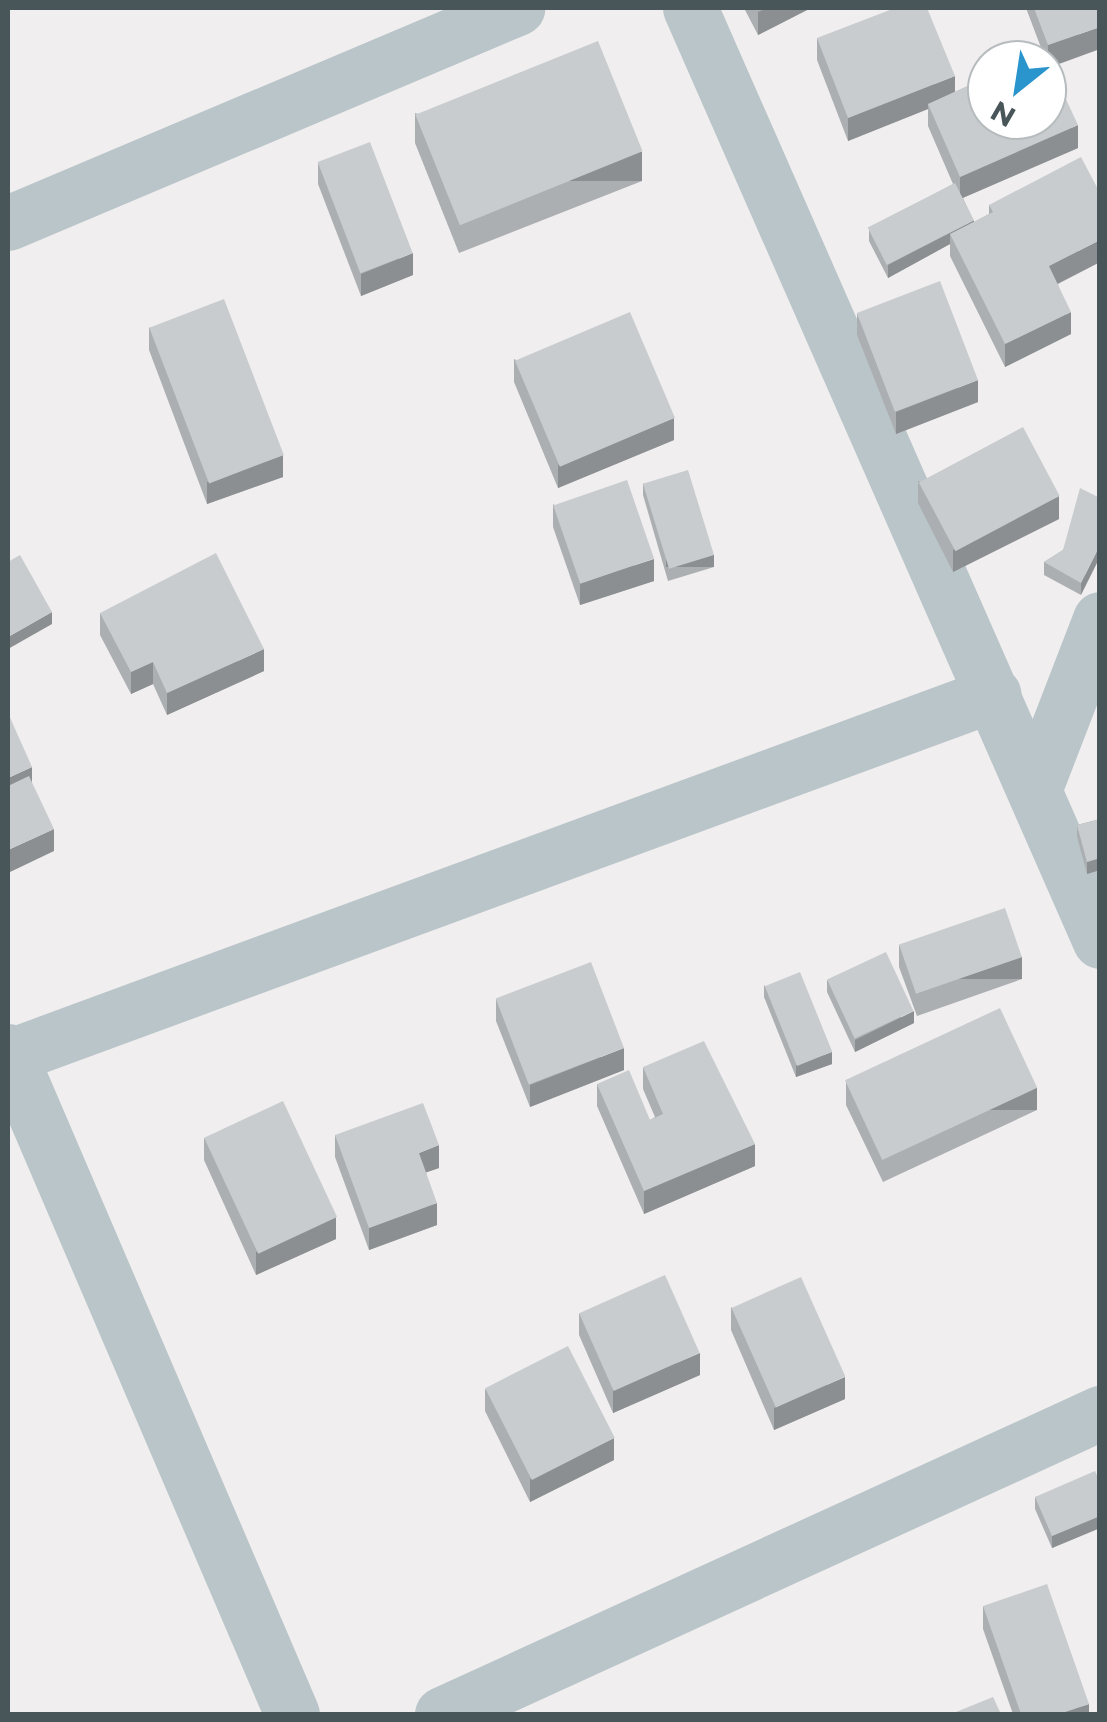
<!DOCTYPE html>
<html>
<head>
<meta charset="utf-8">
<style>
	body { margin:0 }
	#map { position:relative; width:1107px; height:1722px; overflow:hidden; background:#f0eeee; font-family:Montserrat,sans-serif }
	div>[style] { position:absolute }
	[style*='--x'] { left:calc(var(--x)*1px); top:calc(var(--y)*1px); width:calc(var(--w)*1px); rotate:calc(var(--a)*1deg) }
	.street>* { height:55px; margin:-27.5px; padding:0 27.5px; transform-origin:27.5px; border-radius:27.5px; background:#bac5c9 }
	.wall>* { inset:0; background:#acafb2 }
	.shaded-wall>* { inset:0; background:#8c8f91; transform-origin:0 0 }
	.building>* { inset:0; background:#c8cccf; transform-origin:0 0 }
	span { translate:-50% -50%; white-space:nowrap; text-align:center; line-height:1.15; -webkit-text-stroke:10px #fff; paint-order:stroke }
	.frame { position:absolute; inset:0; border:10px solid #485559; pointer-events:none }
	.north { position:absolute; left:967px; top:40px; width:100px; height:100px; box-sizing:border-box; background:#fff; border:2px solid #b6bbbd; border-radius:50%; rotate:210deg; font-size:28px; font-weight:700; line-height:40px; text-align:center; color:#485559 }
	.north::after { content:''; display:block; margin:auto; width:35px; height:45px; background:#2a95cd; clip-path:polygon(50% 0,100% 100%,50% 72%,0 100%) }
</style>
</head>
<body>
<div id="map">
	<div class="street">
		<div style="--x:690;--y:8;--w:1019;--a:66.28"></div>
		<div style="--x:8;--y:223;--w:553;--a:-22.9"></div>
		<div style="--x:1036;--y:785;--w:178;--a:-68.9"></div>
		<div style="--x:8;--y:1051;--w:721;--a:66.81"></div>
		<div style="--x:10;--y:1056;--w:1048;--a:-20.2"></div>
		<div style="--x:442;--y:1714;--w:724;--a:-24.58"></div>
	</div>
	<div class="wall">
		<div style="clip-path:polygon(744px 8px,811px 8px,758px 35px)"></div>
		<div style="clip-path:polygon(1026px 8px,1100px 8px,1051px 67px,1078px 148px,963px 198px,974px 222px,989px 214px,989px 205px,1100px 262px,1058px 284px,1071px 334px,1005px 367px,950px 256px,950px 244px,888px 278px,869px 241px,869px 229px,953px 184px,928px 126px,928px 109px,848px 141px,817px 60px,817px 38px,955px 92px,1043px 53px)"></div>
		<div style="clip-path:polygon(415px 113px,642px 181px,459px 253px,415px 143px)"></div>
		<div style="clip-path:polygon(318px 162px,413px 275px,361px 296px,318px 184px)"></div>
		<div style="clip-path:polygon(857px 313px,978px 402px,896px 434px,857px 335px)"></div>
		<div style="clip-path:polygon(149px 327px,283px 477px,207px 504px,149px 350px)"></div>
		<div style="clip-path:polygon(514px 359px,674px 440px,558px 488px,514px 382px)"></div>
		<div style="clip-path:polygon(918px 481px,1059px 519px,953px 572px,918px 503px)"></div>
		<div style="clip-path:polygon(643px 483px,714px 567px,668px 581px,643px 495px)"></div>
		<div style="clip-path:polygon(1100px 498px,1081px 595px,1044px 575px,1044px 562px,1063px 550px)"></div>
		<div style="clip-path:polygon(553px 504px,654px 581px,580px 605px,553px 527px)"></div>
		<div style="clip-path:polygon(100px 613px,264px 671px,167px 715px,153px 684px,131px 694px,100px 635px)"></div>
		<div style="clip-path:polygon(1100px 819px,1100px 870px,1087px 874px,1077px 837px,1077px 825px)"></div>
		<div style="clip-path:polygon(899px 945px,1022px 979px,917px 1016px,899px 967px)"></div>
		<div style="clip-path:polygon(827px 980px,914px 1023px,855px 1052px,827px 992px)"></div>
		<div style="clip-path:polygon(764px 985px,832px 1064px,796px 1077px,764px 997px)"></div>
		<div style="clip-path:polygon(496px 999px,624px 1070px,530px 1107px,496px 1021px)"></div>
		<div style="clip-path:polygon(643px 1067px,755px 1166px,644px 1214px,597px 1106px,597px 1084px,650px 1120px,655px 1117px,643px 1089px)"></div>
		<div style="clip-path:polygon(846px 1082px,1037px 1110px,883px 1182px,846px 1105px)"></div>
		<div style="clip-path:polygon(335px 1135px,439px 1168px,426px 1172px,437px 1225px,369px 1250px,335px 1157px)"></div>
		<div style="clip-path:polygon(204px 1138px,336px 1239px,256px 1275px,204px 1160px)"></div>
		<div style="clip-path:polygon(731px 1307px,845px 1399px,774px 1430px,731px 1330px)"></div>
		<div style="clip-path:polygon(579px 1313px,700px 1375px,613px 1413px,579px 1335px)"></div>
		<div style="clip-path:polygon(485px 1389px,614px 1460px,530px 1502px,485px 1411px)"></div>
		<div style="clip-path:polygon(1100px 1482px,1100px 1528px,1052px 1548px,1035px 1509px,1035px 1497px)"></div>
		<div style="clip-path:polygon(983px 1606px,1089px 1714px,1013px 1714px,983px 1629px)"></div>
	</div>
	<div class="shaded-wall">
		<div style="clip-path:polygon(768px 8px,811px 8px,758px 35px,758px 12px)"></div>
		<div style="clip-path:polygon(1100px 27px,1100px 49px,1048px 68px,1048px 45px)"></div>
		<div style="clip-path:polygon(955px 76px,955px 98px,928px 104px,928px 109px,848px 141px,848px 118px)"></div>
		<div style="clip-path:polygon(1078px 125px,1078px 148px,960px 199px,960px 177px)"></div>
		<div style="left:642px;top:152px;width:29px;height:196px;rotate:90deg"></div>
		<div style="clip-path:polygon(974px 220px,974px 232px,950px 234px,950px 244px,888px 278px,888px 265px)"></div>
		<div style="clip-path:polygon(1100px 240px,1100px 262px,1049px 288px,1049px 266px)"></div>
		<div style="clip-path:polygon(413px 253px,413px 275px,361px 296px,361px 274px)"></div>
		<div style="clip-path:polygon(1071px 312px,1071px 334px,1005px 367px,1005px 344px)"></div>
		<div style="clip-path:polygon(978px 380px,978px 402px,896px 434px,896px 412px)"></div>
		<div style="clip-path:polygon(674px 418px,674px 440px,558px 488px,558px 465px)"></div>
		<div style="clip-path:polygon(283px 455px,283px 477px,207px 504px,207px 482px)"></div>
		<div style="clip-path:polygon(1059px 496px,1059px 519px,953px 572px,953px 550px)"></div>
		<div style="clip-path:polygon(1100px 545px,1100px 557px,1081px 595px,1081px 583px)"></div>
		<div style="left:714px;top:555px;width:12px;height:48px;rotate:90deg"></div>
		<div style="clip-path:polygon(654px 559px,654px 581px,580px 605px,580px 583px)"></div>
		<div style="clip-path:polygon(52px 612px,52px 624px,8px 649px,8px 637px)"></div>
		<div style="clip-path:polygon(264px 649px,264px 671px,167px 715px,167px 693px)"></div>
		<div style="clip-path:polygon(153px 662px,153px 684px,131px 694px,131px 672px)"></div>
		<div style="clip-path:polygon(32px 767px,32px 789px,8px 800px,8px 778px)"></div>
		<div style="clip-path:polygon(54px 829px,54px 851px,8px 873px,8px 850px)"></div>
		<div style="clip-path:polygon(1100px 858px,1100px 870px,1087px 874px,1087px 862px)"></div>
		<div style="left:1022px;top:957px;width:22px;height:111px;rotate:90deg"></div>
		<div style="clip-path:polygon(914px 1011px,914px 1023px,855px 1052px,855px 1040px)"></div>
		<div style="clip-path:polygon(624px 1048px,624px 1070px,530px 1107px,530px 1085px)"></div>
		<div style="clip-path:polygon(832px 1052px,832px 1064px,796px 1077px,796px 1065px)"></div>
		<div style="left:1037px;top:1088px;width:22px;height:170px;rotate:90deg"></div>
		<div style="clip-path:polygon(755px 1144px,755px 1166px,644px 1214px,644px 1191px)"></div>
		<div style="clip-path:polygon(439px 1145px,439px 1168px,419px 1175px,419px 1153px)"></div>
		<div style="clip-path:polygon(437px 1203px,437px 1225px,369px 1250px,369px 1228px)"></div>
		<div style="clip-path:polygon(336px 1217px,336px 1239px,256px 1275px,256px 1252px)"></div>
		<div style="clip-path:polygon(700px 1353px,700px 1375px,613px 1413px,613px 1390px)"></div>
		<div style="clip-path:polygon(845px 1377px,845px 1399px,774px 1430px,774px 1408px)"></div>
		<div style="clip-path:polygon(614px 1438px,614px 1460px,530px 1502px,530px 1479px)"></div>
		<div style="clip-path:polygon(1100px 1516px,1100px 1528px,1052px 1548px,1052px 1536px)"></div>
		<div style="clip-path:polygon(1089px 1704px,1089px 1714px,1059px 1714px)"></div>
	</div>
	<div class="building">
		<div style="clip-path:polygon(895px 8px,927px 8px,955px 76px,848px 118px,817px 38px)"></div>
		<div style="clip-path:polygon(1034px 8px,1100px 8px,1100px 27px,1048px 45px)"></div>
		<div style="left:598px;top:41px;width:119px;height:197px;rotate:68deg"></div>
		<div style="clip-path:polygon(1044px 52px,1078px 125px,960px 177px,928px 104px,987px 77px,987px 120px,1047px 120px,1047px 60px,1027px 60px)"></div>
		<div style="left:370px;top:142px;width:119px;height:56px;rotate:69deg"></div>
		<div style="clip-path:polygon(1081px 157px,1100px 193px,1100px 240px,1049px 266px,1071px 312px,1005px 344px,950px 234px,993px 212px,989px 205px)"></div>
		<div style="left:955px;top:183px;width:42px;height:98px;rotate:63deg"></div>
		<div style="left:940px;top:281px;width:106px;height:89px;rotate:69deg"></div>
		<div style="left:224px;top:299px;width:167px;height:80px;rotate:69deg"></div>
		<div style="left:630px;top:312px;width:115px;height:125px;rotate:67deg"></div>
		<div style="left:1023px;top:427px;width:78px;height:118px;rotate:62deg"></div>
		<div style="left:688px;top:470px;width:89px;height:47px;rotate:73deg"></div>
		<div style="left:627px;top:480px;width:83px;height:78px;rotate:71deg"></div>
		<div style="clip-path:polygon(1080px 488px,1100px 498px,1100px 545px,1081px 583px,1044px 562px,1063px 550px)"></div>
		<div style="clip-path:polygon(216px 553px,264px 649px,167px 693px,153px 662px,131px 672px,100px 613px)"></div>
		<div style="clip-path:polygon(20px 555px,52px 612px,8px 637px,8px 562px)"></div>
		<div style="clip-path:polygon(8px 713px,32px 767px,8px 778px)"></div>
		<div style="clip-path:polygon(29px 776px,54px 829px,8px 850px,8px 786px)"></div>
		<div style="clip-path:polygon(1100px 819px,1100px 858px,1087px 862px,1077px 825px)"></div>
		<div style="left:1005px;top:908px;width:52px;height:112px;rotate:71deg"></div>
		<div style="left:886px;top:952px;width:65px;height:65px;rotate:65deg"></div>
		<div style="left:591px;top:962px;width:92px;height:102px;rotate:69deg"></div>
		<div style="left:800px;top:972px;width:86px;height:38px;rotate:68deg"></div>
		<div style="left:1000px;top:1008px;width:88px;height:171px;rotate:65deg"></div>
		<div style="clip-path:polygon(704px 1041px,755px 1144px,644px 1191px,597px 1084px,629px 1070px,650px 1120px,663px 1114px,643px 1067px)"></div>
		<div style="left:283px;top:1101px;width:128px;height:87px;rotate:65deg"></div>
		<div style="clip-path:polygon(423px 1103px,439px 1145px,419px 1153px,437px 1203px,369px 1228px,335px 1135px)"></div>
		<div style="left:665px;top:1275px;width:85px;height:94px;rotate:66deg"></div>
		<div style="left:801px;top:1277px;width:109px;height:76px;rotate:66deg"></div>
		<div style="left:568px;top:1346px;width:103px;height:93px;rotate:63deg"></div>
		<div style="clip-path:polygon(1095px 1471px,1100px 1482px,1100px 1516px,1052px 1536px,1035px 1497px)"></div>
		<div style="clip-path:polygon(1047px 1584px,1089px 1704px,1059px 1714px,1021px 1714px,983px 1606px)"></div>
		<div style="clip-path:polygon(993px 1697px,1001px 1714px,951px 1714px)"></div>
	</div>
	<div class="frame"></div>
	<div class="north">N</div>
</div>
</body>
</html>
